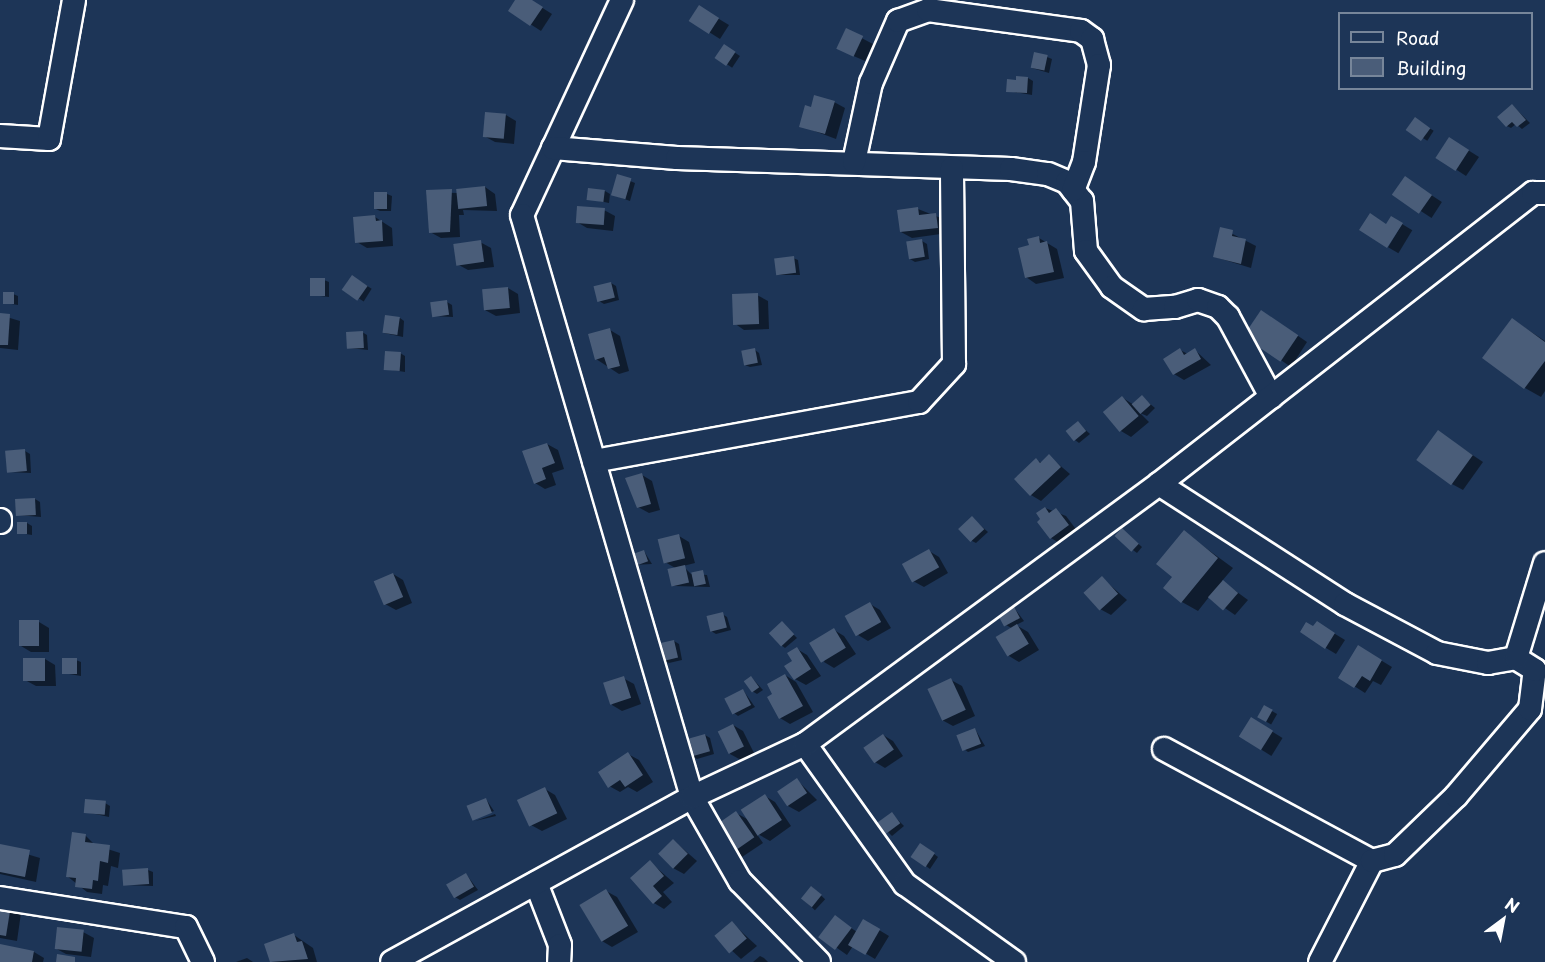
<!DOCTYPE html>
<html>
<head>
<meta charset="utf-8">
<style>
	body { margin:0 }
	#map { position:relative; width:1545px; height:962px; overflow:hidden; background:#1d3557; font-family:"Playpen Sans",sans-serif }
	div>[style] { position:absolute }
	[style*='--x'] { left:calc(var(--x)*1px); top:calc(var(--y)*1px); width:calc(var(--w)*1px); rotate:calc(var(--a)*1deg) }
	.shadow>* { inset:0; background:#0007; transform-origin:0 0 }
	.building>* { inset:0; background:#4a5d79; transform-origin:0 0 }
	.roads { filter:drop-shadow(2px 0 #fff) drop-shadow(-2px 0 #fff) drop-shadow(0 2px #fff) drop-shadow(0 -2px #fff) }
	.minor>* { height:22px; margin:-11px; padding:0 11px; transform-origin:11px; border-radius:11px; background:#1d3557 }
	span { translate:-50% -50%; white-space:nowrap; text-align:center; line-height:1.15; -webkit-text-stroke:6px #1d3557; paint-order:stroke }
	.legend { position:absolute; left:1338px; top:12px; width:195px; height:78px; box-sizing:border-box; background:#1d3557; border:2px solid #77869a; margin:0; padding:8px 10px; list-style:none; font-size:18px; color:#fff }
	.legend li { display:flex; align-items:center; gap:12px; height:30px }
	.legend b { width:30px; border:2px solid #77869a }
	.north { position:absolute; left:1473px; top:890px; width:60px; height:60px; -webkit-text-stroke:4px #1d3557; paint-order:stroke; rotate:32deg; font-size:16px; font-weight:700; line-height:24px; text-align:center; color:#fff }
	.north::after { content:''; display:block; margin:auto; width:21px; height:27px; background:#fff; clip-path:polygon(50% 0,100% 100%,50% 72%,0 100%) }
</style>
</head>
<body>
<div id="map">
	<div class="shadow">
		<div style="clip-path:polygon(517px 0,530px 0,552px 14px,541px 31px,510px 11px)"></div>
		<div style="clip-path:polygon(709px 13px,729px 25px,720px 39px,690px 20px)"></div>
		<div style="clip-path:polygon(846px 30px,873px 44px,865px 61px,849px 54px)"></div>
		<div style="left:725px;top:46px;width:18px;height:14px;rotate:34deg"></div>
		<div style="clip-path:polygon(1047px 57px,1052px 59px,1049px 73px,1032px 68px)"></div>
		<div style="clip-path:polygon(1028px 78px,1033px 81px,1032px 95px,1008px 91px,1017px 81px)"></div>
		<div style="clip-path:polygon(834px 102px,845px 108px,836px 139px,801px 126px,812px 109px)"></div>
		<div style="clip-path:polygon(1513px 106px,1530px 123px,1522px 129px,1516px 124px,1511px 128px,1507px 126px)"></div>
		<div style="clip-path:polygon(506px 115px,516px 121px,514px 144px,495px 142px,484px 136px)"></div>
		<div style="left:1415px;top:119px;width:22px;height:12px;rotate:32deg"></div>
		<div style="clip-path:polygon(1460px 145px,1479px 157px,1466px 176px,1437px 157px)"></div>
		<div style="clip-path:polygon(618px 176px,635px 183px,630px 201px,613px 195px)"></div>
		<div style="left:1405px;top:178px;width:44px;height:19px;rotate:33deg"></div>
		<div style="clip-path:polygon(485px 187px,495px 194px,497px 211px,463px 210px,464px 215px,459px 215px,460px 237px,441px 238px,430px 232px,427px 192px,457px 193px)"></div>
		<div style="clip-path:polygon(605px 191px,610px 194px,609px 203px,589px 199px)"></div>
		<div style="clip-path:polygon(387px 194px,392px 196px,391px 211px,380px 211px,376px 209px)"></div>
		<div style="clip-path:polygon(918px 209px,946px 220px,948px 233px,912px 238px,901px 232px)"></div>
		<div style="clip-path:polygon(604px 210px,615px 216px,613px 231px,587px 228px,577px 222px)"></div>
		<div style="clip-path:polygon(375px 217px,392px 228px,393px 246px,367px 248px,357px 242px)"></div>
		<div style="left:1402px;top:224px;width:12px;height:27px;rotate:31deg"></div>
		<div style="clip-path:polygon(1221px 228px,1256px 246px,1251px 268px,1215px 257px)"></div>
		<div style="clip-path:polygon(1039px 238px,1057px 249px,1064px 278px,1036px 284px,1026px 277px,1030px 246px)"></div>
		<div style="clip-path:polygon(922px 241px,927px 244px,929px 259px,915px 262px,910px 259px)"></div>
		<div style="clip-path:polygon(480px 242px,491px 248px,494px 267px,468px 270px,457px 264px)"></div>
		<div style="clip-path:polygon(793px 258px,798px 260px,800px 275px,778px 275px)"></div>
		<div style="left:353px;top:277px;width:22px;height:15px;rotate:32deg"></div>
		<div style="clip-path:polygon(324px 280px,329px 282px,329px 297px,311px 295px)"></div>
		<div style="clip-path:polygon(611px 283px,616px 286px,619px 300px,604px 304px,599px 301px)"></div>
		<div style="clip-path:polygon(508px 288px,518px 294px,520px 313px,496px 316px,485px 310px)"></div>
		<div style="clip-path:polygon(13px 294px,18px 296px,18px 305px,5px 303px)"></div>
		<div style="clip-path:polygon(757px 295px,768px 301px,769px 329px,744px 330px,734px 323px)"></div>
		<div style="clip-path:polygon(447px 302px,452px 305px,453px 317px,433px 316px)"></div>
		<div style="clip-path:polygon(0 315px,20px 321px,18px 350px,0 348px)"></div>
		<div style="clip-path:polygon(400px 318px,404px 321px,403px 337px,384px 333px)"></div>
		<div style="clip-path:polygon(1272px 318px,1307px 342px,1291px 367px,1245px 336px)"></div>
		<div style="clip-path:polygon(1513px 320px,1545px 341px,1545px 391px,1541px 397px,1525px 388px)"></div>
		<div style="clip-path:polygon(610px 330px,620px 336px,629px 371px,619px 374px,596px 359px)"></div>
		<div style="clip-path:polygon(362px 332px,367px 335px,368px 350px,349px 348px)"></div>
		<div style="clip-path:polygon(755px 350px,759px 353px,762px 365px,750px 367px,745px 365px)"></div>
		<div style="clip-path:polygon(1180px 350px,1188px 354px,1195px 350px,1211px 365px,1184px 380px,1174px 374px)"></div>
		<div style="clip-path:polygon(400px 353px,405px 356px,405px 372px,386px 369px)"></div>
		<div style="clip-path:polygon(1142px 397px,1155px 408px,1147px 416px,1140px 413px,1149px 422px,1131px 437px,1121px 431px,1123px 398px,1134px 405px)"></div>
		<div style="clip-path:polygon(1078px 423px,1090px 434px,1079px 443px,1075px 440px)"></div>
		<div style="clip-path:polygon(1438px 432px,1483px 462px,1463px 490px,1452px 484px)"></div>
		<div style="clip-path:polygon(547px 444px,558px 450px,564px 469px,552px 473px,556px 485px,545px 489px,535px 483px)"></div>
		<div style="clip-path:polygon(25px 451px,30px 454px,31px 473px,9px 472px)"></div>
		<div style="clip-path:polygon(1049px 456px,1070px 474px,1041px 501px,1031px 495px,1036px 460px,1042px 463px)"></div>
		<div style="clip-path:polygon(642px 475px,652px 481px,660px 510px,649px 513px,638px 507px)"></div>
		<div style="clip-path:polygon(35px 499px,40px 502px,41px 517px,17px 515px)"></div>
		<div style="clip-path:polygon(1045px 508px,1066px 516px,1078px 532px,1061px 544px,1051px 538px)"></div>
		<div style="clip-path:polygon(972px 518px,988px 532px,976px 543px,972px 541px)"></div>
		<div style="clip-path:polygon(27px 523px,32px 526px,32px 535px,19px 533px)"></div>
		<div style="clip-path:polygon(1184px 532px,1233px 568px,1222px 581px,1248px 600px,1235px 615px,1209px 597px,1198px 611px,1182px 602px,1174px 576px)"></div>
		<div style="clip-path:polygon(1126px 533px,1142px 547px,1137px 553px,1133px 550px)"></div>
		<div style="clip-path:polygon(679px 536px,689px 542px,695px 563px,683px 566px,691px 574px,707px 575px,710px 587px,674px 586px,677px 569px,665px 562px)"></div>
		<div style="clip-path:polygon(644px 551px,652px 564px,633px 565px)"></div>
		<div style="clip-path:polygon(929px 551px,939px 557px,948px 573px,924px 587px,913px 581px)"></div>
		<div style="clip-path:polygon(393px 574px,403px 580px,412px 603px,396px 610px,385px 604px)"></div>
		<div style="clip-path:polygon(1102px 578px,1127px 600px,1111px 615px,1100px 609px)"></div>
		<div style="clip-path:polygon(870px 604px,880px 610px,891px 628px,868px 641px,858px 635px)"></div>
		<div style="clip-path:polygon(1012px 605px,1024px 621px,1016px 625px,1028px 632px,1039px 650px,1019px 662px,1009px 656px,1013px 629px,1006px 625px)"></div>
		<div style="clip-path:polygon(722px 614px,727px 617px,731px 630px,716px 634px,711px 631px)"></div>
		<div style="clip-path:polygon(39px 622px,49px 628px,49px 652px,31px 652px,21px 646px)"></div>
		<div style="clip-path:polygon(782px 623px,797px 638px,785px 648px,781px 645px)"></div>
		<div style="clip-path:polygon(1313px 628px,1327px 629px,1345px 640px,1336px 654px,1326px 648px)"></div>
		<div style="clip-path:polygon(834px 630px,844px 636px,856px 654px,834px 668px,824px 662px)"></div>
		<div style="clip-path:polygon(674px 641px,679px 644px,682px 660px,669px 663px,664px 661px)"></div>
		<div style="clip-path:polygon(1359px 647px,1392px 667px,1381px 685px,1373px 681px,1365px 693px,1340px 677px)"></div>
		<div style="clip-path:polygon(797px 649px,807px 655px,821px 676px,806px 685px,795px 679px,787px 666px,794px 661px)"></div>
		<div style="clip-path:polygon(45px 659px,55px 665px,56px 686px,36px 686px,25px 680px)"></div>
		<div style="clip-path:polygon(76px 660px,81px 662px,81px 676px,63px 673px)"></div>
		<div style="clip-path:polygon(785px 675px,796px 682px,813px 712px,790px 724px,780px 718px,774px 695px)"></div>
		<div style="clip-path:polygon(751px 677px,763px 690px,757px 694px,752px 691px)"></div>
		<div style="clip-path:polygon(623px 678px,634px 684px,641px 704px,622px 711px,612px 705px)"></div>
		<div style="clip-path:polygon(951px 680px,962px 686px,975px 716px,953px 726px,942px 720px)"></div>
		<div style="clip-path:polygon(743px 690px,755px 707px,738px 716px,734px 713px)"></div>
		<div style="left:1265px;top:707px;width:14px;height:12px;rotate:30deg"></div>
		<div style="left:1252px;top:719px;width:36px;height:21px;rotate:32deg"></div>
		<div style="clip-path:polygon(733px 725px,743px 731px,754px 753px,741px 760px,730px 754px)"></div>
		<div style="clip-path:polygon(975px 729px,985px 746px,968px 752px,964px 749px)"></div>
		<div style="clip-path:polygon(705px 735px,710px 738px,714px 754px,697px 759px,692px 756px)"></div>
		<div style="clip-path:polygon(883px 735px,893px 741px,903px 756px,885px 768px,875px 762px)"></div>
		<div style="clip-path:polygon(628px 754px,639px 760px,653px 782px,637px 792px,628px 787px,620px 792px,609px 786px)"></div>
		<div style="clip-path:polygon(797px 780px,817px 800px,799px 812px,788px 806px)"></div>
		<div style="clip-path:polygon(545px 789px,555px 795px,567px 819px,542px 831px,531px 825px)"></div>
		<div style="clip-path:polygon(765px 796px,775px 802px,791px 826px,770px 841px,756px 833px,763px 843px,742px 857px,731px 851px,736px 813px,749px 820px)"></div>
		<div style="clip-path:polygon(486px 799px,494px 811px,473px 819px)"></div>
		<div style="clip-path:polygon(105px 803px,110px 806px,109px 817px,86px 812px)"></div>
		<div style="clip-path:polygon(495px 814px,496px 816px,475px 821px)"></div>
		<div style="clip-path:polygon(892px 814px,904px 826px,892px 836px,880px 824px)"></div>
		<div style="clip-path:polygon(85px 835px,95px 845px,120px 853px,118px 868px,111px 866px,108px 886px,103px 885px,102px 894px,87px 892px,67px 876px)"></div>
		<div style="clip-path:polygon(673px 840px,697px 861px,684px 874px,673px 868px)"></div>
		<div style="clip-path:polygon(0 846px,40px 858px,36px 882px,0 874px)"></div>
		<div style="clip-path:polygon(925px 847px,938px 857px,930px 869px,926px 866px)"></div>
		<div style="clip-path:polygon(650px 862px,674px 883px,663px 892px,672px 902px,664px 909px,654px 903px)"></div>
		<div style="clip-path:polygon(148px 870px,153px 872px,153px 886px,125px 885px)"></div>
		<div style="clip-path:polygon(466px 874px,478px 890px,460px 900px,455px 897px)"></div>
		<div style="left:812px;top:887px;width:18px;height:15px;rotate:43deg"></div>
		<div style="clip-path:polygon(606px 891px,617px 897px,638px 932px,612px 947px,602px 941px)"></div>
		<div style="clip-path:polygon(0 905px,21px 913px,17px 941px,0 938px)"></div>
		<div style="clip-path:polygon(835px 917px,857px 932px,864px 921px,889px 936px,875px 959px,853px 946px,847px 955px,820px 936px)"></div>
		<div style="clip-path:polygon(732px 923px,757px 946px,741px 959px,716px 936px)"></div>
		<div style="clip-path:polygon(83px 932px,94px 938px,91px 957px,66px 954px,55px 948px)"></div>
		<div style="clip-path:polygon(294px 935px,313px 948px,317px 962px,272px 962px,266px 945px)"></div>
		<div style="clip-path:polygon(0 946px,34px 952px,44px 958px,43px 962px,0 962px)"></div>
		<div style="clip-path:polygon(760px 956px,764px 958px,768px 962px,753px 962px)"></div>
		<div style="clip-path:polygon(247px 958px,253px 962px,236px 962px)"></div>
	</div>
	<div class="building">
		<div style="clip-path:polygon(515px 0,532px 0,543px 7px,530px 26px,508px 11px)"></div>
		<div style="left:699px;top:5px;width:24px;height:19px;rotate:33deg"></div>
		<div style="left:846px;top:28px;width:19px;height:23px;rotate:25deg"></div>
		<div style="left:724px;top:44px;width:14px;height:17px;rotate:34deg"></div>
		<div style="left:1034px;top:52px;width:14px;height:16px;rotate:12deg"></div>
		<div style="clip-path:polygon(1016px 76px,1028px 77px,1027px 93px,1006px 92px,1007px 79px,1016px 80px)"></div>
		<div style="clip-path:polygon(814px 95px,835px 101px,825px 134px,799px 127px,805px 105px,811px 107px)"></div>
		<div style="clip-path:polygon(1512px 104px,1526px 120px,1517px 127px,1512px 122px,1506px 127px,1497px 117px)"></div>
		<div style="left:485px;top:112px;width:21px;height:25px;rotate:5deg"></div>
		<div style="left:1415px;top:117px;width:19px;height:16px;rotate:36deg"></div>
		<div style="left:1449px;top:137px;width:24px;height:25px;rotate:33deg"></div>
		<div style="left:617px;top:174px;width:15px;height:22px;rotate:16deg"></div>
		<div style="left:1405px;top:176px;width:33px;height:23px;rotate:35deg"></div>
		<div style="left:485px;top:186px;width:20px;height:29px;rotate:84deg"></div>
		<div style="left:588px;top:188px;width:17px;height:12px;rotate:7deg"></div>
		<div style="clip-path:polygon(452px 189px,450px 232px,429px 233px,426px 190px)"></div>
		<div style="left:374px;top:192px;width:13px;height:17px"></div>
		<div style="left:577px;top:206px;width:28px;height:17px;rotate:4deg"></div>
		<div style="clip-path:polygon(918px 207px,919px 215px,936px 213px,938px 228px,900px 232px,897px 210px)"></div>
		<div style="clip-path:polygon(1370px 213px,1386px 224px,1391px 216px,1403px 223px,1387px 248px,1359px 230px)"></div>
		<div style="clip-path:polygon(375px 215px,376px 221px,382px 220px,383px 241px,355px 243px,353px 217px)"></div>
		<div style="clip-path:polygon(1220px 227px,1233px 230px,1232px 236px,1246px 239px,1241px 264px,1213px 257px)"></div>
		<div style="clip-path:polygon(1039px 236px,1040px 243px,1047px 241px,1054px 272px,1025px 278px,1018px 248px,1029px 245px,1027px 239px)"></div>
		<div style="left:922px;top:239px;width:18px;height:16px;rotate:81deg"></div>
		<div style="left:481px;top:240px;width:22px;height:28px;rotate:82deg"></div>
		<div style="left:794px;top:256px;width:17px;height:20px;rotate:83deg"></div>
		<div style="left:352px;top:275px;width:19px;height:18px;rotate:35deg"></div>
		<div style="left:310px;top:278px;width:15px;height:18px"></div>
		<div style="left:611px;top:282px;width:16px;height:18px;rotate:76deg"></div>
		<div style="left:508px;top:287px;width:21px;height:26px;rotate:85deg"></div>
		<div style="left:3px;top:292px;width:11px;height:12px"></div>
		<div style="left:758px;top:293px;width:31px;height:26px;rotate:88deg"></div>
		<div style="left:447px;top:300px;width:15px;height:17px;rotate:82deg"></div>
		<div style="left:1261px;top:310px;width:45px;height:32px;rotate:34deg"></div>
		<div style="clip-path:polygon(0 313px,10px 314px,8px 345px,0 345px)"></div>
		<div style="left:385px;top:315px;width:15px;height:18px;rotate:8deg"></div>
		<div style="clip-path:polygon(1512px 318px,1545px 342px,1545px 361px,1524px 389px,1482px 358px)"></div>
		<div style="clip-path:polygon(610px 328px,620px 366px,608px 369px,604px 357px,595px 360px,588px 334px)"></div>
		<div style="left:363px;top:331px;width:17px;height:17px;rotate:87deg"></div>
		<div style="left:755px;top:348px;width:15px;height:14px;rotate:79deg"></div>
		<div style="clip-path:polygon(1180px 348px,1184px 355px,1195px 348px,1201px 359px,1173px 375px,1163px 359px)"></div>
		<div style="left:385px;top:351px;width:16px;height:19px;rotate:4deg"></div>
		<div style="left:1142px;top:395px;width:13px;height:14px;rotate:48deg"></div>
		<div style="left:1122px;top:396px;width:26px;height:25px;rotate:50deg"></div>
		<div style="left:1078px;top:421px;width:13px;height:16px;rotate:51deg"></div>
		<div style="left:1438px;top:430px;width:43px;height:37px;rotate:36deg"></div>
		<div style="clip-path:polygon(547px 443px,555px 463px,542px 468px,546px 479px,534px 484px,522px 451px)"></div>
		<div style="left:25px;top:449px;width:22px;height:20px;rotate:85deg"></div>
		<div style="clip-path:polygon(1049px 454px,1061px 467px,1030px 496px,1014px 479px,1036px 458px,1040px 463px)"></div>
		<div style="clip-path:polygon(642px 473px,651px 504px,637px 508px,625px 478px)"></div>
		<div style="left:35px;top:498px;width:17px;height:20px;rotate:87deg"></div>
		<div style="clip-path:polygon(1045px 507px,1049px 513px,1056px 508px,1069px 525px,1050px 539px,1037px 522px,1040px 519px,1036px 513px)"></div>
		<div style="left:972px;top:516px;width:18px;height:19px;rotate:47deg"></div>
		<div style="left:17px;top:522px;width:10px;height:12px"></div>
		<div style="left:1122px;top:528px;width:23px;height:11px;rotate:43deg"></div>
		<div style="clip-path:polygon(1184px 530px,1218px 558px,1181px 603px,1163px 588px,1172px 577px,1156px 564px)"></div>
		<div style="left:679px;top:534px;width:25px;height:22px;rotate:76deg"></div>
		<div style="left:929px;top:549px;width:21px;height:31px;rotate:61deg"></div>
		<div style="left:644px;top:550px;width:12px;height:16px;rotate:70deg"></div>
		<div style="left:685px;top:565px;width:18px;height:18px;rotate:77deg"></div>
		<div style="left:703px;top:570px;width:14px;height:12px;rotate:78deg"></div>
		<div style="left:393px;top:573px;width:26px;height:21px;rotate:67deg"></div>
		<div style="left:1102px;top:576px;width:24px;height:25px;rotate:48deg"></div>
		<div style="left:1223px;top:580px;width:20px;height:23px;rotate:41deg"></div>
		<div style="left:870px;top:602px;width:23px;height:29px;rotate:61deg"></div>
		<div style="left:1012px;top:603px;width:17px;height:18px;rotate:62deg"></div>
		<div style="left:723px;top:612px;width:16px;height:17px;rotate:76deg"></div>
		<div style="left:19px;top:620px;width:20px;height:26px"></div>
		<div style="left:782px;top:621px;width:18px;height:18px;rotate:47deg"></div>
		<div style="clip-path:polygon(1317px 621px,1335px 633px,1325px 649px,1300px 632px,1306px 622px,1313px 626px)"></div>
		<div style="left:1017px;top:624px;width:23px;height:25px;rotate:59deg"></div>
		<div style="left:834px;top:628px;width:23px;height:29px;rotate:59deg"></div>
		<div style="left:674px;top:640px;width:18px;height:16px;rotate:77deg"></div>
		<div style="clip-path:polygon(1358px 645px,1382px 660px,1370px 681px,1362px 676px,1354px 688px,1338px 678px)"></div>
		<div style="clip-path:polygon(797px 647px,811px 669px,794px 680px,784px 666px,792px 661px,787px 653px)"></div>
		<div style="left:23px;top:658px;width:22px;height:23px"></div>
		<div style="left:62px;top:658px;width:15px;height:16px"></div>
		<div style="clip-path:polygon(785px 674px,803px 706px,779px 719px,767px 697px,772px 694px,767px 684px)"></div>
		<div style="left:624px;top:676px;width:23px;height:22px;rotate:72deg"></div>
		<div style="left:751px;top:676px;width:14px;height:9px;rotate:54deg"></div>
		<div style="left:951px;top:678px;width:35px;height:26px;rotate:65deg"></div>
		<div style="left:743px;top:689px;width:18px;height:21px;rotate:63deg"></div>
		<div style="left:1264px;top:705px;width:10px;height:14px;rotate:29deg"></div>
		<div style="left:1251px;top:717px;width:26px;height:23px;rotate:32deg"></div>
		<div style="left:733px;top:724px;width:25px;height:17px;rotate:64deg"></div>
		<div style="left:975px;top:728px;width:17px;height:20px;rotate:69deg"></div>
		<div style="left:705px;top:734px;width:18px;height:21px;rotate:74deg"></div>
		<div style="left:883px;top:734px;width:19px;height:24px;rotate:55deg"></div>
		<div style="clip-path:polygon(628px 752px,643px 775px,625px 787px,620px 780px,608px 788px,598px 772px)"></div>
		<div style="left:797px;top:778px;width:18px;height:24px;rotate:56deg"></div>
		<div style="left:545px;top:787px;width:29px;height:31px;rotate:65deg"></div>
		<div style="left:765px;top:794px;width:31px;height:29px;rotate:57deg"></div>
		<div style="left:486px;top:798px;width:16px;height:21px;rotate:68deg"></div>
		<div style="left:85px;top:799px;width:21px;height:14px;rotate:5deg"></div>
		<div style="left:736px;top:811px;width:32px;height:28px;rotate:55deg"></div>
		<div style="left:892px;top:812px;width:14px;height:18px;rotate:54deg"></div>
		<div style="clip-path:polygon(72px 832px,86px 834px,85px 842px,110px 845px,108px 863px,100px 861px,98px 881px,93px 880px,92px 889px,75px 887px,76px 878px,66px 877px)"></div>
		<div style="left:673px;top:839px;width:21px;height:21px;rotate:45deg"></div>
		<div style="left:920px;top:843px;width:18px;height:17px;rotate:34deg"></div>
		<div style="clip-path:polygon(0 844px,30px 850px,25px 877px,0 872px)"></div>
		<div style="clip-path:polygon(650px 860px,664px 876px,653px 886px,662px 896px,653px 904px,630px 878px)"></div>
		<div style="left:148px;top:868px;width:16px;height:26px;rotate:86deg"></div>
		<div style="left:466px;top:873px;width:16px;height:23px;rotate:60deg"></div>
		<div style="left:811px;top:886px;width:14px;height:16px;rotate:39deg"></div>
		<div style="left:606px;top:889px;width:43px;height:31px;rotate:59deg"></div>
		<div style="clip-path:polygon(0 904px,11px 905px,6px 936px,0 935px)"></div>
		<div style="left:835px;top:915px;width:21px;height:28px;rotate:37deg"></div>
		<div style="left:863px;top:919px;width:20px;height:30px;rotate:30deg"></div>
		<div style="left:732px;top:921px;width:23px;height:23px;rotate:50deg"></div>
		<div style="left:57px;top:927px;width:27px;height:22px;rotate:6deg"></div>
		<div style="clip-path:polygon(294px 933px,297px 942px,302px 941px,308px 959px,270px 962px,264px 944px)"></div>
		<div style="clip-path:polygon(0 944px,34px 951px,32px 962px,0 962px)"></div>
		<div style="clip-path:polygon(57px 954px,75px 957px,75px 962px,56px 962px)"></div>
	</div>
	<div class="roads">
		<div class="minor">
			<div style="--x:622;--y:0;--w:237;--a:114.9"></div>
			<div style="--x:522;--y:215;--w:606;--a:73.72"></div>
			<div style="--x:692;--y:797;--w:97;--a:60.3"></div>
			<div style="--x:740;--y:881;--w:113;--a:45.7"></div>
			<div style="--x:0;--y:136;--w:49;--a:3.5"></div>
			<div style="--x:49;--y:139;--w:141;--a:-79.8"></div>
			<div style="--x:553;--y:148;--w:124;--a:4.6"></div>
			<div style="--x:677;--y:158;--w:334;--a:1.9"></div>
			<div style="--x:1011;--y:169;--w:37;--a:8"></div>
			<div style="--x:1048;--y:174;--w:21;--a:23"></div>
			<div style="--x:1067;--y:182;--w:24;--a:52"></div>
			<div style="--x:1082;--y:201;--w:50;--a:85.4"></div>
			<div style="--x:1086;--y:251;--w:44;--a:54.2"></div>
			<div style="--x:1112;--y:287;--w:39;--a:35"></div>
			<div style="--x:1144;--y:309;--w:31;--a:-4"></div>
			<div style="--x:1175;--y:307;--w:24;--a:-17"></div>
			<div style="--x:1198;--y:300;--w:21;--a:19"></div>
			<div style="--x:1218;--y:307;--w:14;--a:45"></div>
			<div style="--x:1228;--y:317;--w:91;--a:61.7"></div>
			<div style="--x:854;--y:162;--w:81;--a:-77.9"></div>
			<div style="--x:871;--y:83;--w:68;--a:-66.5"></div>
			<div style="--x:898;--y:21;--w:32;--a:-20"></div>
			<div style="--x:928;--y:10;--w:154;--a:7.8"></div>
			<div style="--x:1081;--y:31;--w:14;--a:36"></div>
			<div style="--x:1092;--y:39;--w:27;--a:75"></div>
			<div style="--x:1099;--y:65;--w:98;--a:98.8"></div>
			<div style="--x:1084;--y:162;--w:30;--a:111"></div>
			<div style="--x:594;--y:461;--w:330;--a:-10.3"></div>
			<div style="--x:919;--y:402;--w:52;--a:-47.4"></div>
			<div style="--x:954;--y:364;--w:196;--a:-90.6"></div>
			<div style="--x:1159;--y:484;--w:221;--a:32.8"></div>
			<div style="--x:1345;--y:604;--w:104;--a:28"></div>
			<div style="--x:1437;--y:653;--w:52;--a:11.1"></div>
			<div style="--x:1488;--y:663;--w:28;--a:-10"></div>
			<div style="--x:0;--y:520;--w:2;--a:90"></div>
			<div style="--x:805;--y:744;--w:172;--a:54.5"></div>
			<div style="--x:905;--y:884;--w:134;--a:35.6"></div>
			<div style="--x:1164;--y:749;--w:236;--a:28.3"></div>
			<div style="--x:536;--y:883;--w:66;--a:68.8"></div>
			<div style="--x:560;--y:945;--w:17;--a:93"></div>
			<div style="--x:0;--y:898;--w:188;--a:8.9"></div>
			<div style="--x:186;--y:927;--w:39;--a:64"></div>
			<div style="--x:392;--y:962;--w:342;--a:-28.8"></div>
			<div style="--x:692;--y:797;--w:125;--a:-25.1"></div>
			<div style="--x:805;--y:744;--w:439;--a:-36.3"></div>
			<div style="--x:1159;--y:484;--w:474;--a:-37.9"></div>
			<div style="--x:1533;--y:193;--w:12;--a:0"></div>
			<div style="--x:1320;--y:962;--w:114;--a:-62.8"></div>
			<div style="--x:1372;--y:861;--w:24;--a:-15"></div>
			<div style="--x:1395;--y:855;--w:85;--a:-44"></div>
			<div style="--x:1456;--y:796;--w:114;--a:-49.6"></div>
			<div style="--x:1530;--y:709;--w:39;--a:-83"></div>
			<div style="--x:1535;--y:670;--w:22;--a:-148"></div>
			<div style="--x:1516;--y:658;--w:99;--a:-73"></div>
		</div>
	</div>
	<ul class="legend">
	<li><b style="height:8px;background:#1d3557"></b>Road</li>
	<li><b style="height:16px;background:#4a5d79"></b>Building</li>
	</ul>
	<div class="north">N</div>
</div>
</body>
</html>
